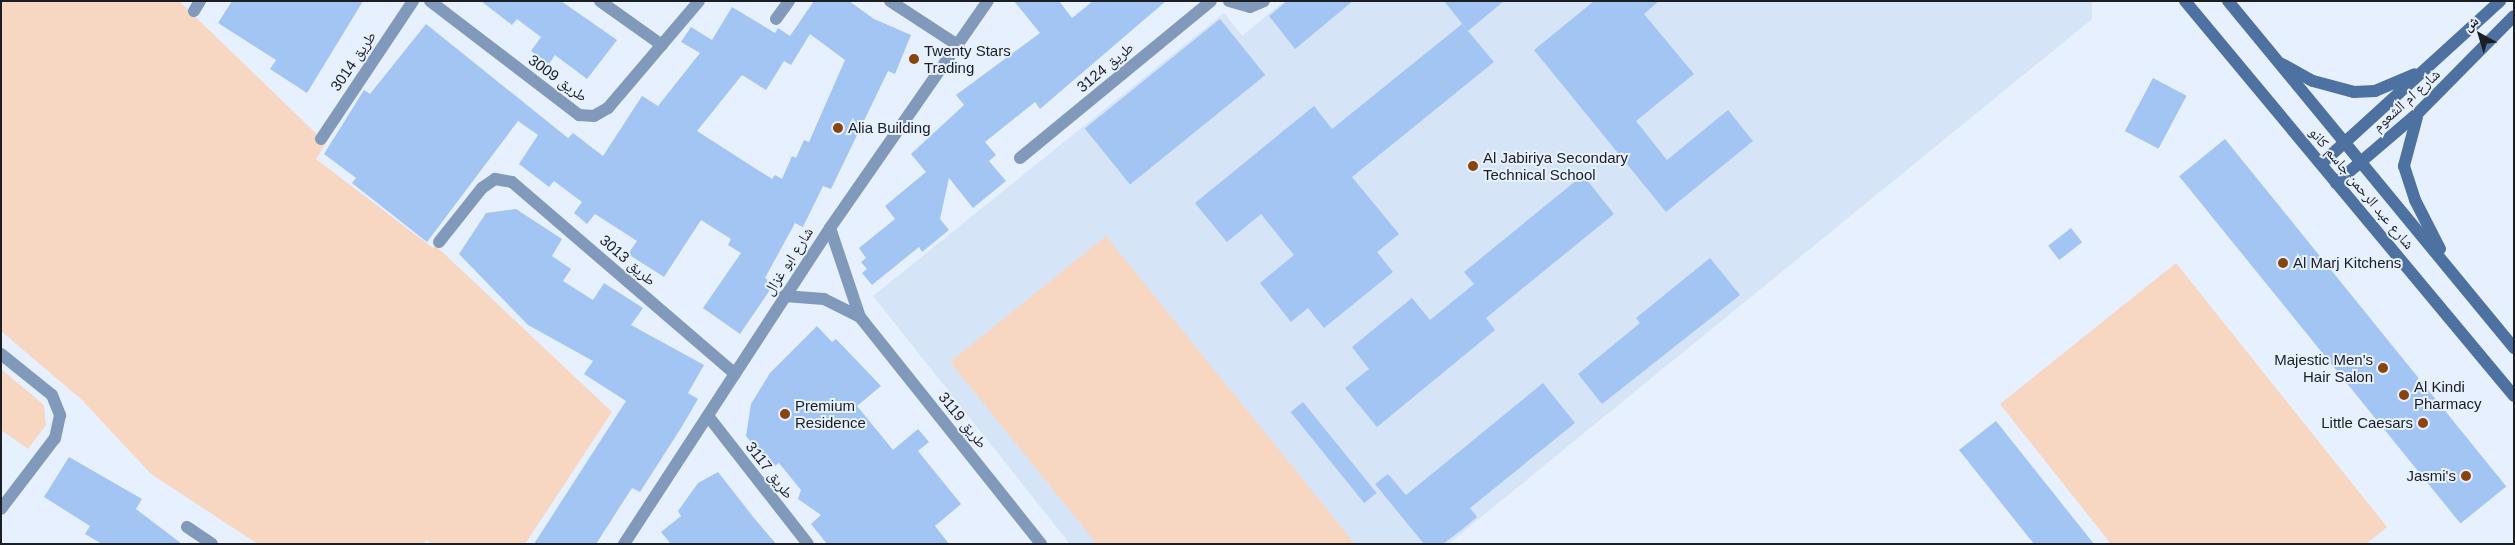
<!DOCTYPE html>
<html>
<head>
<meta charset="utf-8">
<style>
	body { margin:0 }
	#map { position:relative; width:2515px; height:545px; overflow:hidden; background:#e6f0fe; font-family:Arial,"Noto Naskh Arabic",sans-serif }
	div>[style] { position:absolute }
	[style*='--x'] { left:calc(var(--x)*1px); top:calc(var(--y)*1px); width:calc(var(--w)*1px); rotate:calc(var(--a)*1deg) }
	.built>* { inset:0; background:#d6e4f8 }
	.green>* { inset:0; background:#f8d7c2 }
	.building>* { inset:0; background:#a2c5f4; transform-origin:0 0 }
	.street>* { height:12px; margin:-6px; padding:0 6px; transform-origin:6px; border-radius:6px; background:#819abc }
	.secondary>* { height:12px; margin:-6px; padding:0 6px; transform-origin:6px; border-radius:6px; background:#4d71a1 }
	.dots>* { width:14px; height:14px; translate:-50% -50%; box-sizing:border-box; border:2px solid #e6f0fe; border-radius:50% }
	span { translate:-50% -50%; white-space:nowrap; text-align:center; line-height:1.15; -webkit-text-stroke:4px #e6f0fe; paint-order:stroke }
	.poi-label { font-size:15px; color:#1b1e23 }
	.left { translate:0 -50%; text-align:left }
	.right { translate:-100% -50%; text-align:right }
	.street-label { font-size:15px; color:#1b1e23 }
	.frame { position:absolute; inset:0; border:2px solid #1b1e23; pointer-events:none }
	.north { position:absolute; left:2455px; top:10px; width:50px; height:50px; -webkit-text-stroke:4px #e6f0fe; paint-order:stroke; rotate:321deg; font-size:14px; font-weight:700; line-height:20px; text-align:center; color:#1b1e23 }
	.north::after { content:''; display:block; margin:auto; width:18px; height:22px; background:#1b1e23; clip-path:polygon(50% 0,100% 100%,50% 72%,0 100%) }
</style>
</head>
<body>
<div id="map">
	<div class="built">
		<div style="clip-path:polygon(1284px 1px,2092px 1px,2092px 19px,1448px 544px,1070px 544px,873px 296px,1224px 13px,1242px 36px)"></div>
	</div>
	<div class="green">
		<div style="clip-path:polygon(1px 1px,179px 1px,326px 143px,316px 159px,433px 248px,436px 246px,612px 412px,525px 544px,433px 544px,426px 540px,424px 544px,258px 544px,151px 474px,82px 400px,1px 331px)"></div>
		<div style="clip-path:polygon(1106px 236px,1313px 492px,1355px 544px,1097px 544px,950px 362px)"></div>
		<div style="clip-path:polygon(2176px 263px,2387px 527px,2366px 544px,2111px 544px,2000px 404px)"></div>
		<div style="clip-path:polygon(1px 369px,44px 405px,46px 425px,28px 449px,1px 430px)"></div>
	</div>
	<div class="building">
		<div style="clip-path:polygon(232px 1px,363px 1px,307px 93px,270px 69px,276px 60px,218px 23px)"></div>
		<div style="clip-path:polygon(481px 1px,561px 1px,617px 40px,587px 79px,555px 55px,549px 64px,531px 51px,541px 37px,517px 19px,512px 25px)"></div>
		<div style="clip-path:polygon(evenodd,814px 1px,849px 1px,874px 19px,911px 35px,895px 74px,888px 71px,831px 189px,823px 186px,803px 227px,795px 223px,765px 278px,774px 284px,740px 334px,703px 308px,741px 253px,728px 245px,731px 239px,701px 220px,664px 277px,628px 254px,637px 241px,595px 214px,587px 224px,574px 213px,582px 202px,554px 181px,549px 187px,519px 164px,538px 135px,518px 121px,427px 242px,352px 183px,356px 178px,324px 154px,364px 90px,370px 94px,426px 24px,568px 138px,573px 133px,603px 156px,642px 96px,658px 106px,700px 53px,681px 42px,691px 27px,712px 40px,732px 7px,775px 33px,778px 28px,790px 36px,814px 1px,810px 34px,845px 60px,809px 142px,804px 140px,796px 158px,792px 156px,782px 179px,775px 175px,772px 179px,697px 131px,742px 75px,766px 90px,784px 61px,791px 65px,810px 34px)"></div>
		<div style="clip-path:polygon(1014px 1px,1059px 1px,1072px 18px,1093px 1px,1166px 1px,1040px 109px,1035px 102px,985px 142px,996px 155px,989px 161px,1006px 181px,973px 208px,949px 178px,940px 219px,949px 230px,922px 252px,919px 247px,872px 285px,862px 273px,867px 269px,861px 262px,866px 258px,859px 248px,895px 219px,885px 206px,926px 172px,911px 154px,964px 105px,956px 95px,1040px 33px)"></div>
		<div style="clip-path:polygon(1287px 1px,1353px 1px,1295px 49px,1269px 16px)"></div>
		<div style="clip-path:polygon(1444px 1px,1504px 1px,1468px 31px)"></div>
		<div style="clip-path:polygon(1594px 1px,1659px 1px,1644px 14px,1694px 74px,1636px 121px,1667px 160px,1728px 110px,1753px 141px,1666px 212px,1534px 50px)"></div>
		<div style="left:1220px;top:19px;width:72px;height:174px;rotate:51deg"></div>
		<div style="clip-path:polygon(1462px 24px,1494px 62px,1352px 177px,1399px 234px,1377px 252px,1393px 272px,1324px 328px,1308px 308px,1291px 322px,1260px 283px,1294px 255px,1261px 214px,1227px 242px,1195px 203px,1314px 106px,1332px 129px)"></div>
		<div style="left:2153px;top:78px;width:38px;height:60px;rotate:28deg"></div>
		<div style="left:2225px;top:139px;width:447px;height:59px;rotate:51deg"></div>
		<div style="clip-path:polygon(1583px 175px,1614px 214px,1486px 318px,1495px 330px,1377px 427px,1345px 388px,1369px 369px,1352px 347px,1412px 298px,1430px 320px,1474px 284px,1464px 272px)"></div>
		<div style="clip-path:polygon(516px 209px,562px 239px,552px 256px,571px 269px,563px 281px,593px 300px,604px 283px,643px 308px,631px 325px,704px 365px,688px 393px,698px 399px,681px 428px,640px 492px,632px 488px,596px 544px,534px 544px,626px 401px,584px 374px,593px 361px,528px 325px,459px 254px,486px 213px)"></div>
		<div style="left:2071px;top:228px;width:18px;height:29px;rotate:52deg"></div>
		<div style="clip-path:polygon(1710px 258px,1740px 295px,1602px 404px,1578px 374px,1640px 323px,1636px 318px)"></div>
		<div style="clip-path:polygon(817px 326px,832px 342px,836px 339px,881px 386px,857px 406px,893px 450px,918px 429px,929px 442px,918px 451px,961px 504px,935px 526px,949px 544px,827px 544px,811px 524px,821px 515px,798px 499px,801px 490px,779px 463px,772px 468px,746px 436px,751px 404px,770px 373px)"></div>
		<div style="clip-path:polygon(1543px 383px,1575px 423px,1470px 508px,1477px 517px,1465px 527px,1443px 544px,1424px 544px,1375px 484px,1388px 474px,1406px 495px)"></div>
		<div style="left:1303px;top:402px;width:117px;height:16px;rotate:51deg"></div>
		<div style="clip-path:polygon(1996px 421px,2094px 544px,2034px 544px,1959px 450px)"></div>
		<div style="clip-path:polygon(69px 457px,142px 499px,136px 509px,182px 544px,102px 544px,85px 534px,90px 526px,44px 497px)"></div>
		<div style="clip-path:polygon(718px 472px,754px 518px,776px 544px,671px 544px,661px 532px,681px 516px,678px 511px,698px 483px)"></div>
	</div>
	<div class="street">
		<div style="--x:430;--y:1;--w:188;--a:37.4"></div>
		<div style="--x:579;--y:115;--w:15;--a:4"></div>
		<div style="--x:594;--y:116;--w:16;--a:-30"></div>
		<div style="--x:608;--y:108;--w:140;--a:-49.6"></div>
		<div style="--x:600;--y:1;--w:76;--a:35.4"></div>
		<div style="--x:890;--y:1;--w:82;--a:33.1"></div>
		<div style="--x:1229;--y:1;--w:22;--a:16"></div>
		<div style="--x:1250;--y:7;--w:15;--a:-23"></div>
		<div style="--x:194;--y:11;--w:12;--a:-59"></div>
		<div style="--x:776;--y:19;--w:22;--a:-54"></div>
		<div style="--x:321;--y:139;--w:166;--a:-56.3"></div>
		<div style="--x:1020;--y:158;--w:247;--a:-39.4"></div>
		<div style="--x:830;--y:228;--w:94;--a:71.4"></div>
		<div style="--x:860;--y:317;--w:290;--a:51.4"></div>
		<div style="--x:439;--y:242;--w:69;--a:-51.5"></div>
		<div style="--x:482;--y:188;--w:16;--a:-35"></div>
		<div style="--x:495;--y:179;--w:17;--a:10"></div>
		<div style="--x:512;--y:182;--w:294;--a:40.7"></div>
		<div style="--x:784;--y:296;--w:40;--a:4.3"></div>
		<div style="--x:824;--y:299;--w:40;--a:26.6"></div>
		<div style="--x:1;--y:354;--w:65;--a:38.8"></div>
		<div style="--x:52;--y:395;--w:22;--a:68"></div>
		<div style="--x:60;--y:415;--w:24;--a:102"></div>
		<div style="--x:55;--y:438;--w:89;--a:127.3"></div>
		<div style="--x:708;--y:416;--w:162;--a:52"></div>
		<div style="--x:187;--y:527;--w:30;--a:34"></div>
		<div style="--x:624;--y:544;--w:377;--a:-56.9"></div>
		<div style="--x:830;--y:228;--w:277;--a:-55.2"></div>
	</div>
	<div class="secondary">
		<div style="--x:2185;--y:1;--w:514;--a:50.21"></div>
		<div style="--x:2228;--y:1;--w:450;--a:50.5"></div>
		<div style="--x:2282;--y:64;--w:35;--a:29"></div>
		<div style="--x:2313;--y:81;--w:42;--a:15"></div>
		<div style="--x:2354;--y:92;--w:21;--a:-3"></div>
		<div style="--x:2375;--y:91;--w:43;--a:-23"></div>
		<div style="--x:2417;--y:117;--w:51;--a:104.9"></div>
		<div style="--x:2404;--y:166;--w:36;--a:72"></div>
		<div style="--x:2415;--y:200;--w:55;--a:63"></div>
		<div style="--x:2321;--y:164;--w:242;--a:-42.3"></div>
		<div style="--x:2336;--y:183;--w:108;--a:-40.5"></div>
		<div style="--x:2418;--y:113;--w:136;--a:-45.3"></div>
	</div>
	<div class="dots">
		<div style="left:914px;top:59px;background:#86460d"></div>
		<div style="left:838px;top:128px;background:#86460d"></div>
		<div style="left:1473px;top:166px;background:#86460d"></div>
		<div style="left:2283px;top:263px;background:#86460d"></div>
		<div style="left:2383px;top:368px;background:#86460d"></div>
		<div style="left:2404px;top:395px;background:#86460d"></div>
		<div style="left:785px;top:414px;background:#86460d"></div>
		<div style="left:2423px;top:423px;background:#86460d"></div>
		<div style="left:2466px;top:476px;background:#86460d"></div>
	</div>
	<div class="poi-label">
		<span class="left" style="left:924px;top:59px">Twenty Stars<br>Trading</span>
		<span class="left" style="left:848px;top:128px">Alia Building</span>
		<span class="left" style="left:1483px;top:166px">Al Jabiriya Secondary<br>Technical School</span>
		<span class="left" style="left:2293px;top:263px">Al Marj Kitchens</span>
		<span class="right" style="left:2373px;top:368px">Majestic Men's<br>Hair Salon</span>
		<span class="left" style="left:2414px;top:395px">Al Kindi<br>Pharmacy</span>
		<span class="left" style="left:795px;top:414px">Premium<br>Residence</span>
		<span class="right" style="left:2413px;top:423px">Little Caesars</span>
		<span class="right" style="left:2456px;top:476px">Jasmi's</span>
	</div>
	<div class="street-label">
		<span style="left:353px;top:61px;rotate:-56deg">طريق 3014</span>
		<span style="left:1105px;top:67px;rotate:-40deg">طريق 3124</span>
		<span style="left:558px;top:78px;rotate:36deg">طريق 3009</span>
		<span style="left:2406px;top:100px;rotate:-42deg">شارع ام الشعوم</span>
		<span style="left:2362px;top:188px;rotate:50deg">شارع عبد الرحمن جاسم كانو</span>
		<span style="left:628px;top:260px;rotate:41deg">طريق 3013</span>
		<span style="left:788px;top:261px;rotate:-57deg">شارع ابو غزال</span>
		<span style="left:963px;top:420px;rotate:51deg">طريق 3119</span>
		<span style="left:770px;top:470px;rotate:52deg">طريق 3117</span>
	</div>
	<div class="frame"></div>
	<div class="north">ش</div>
</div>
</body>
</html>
